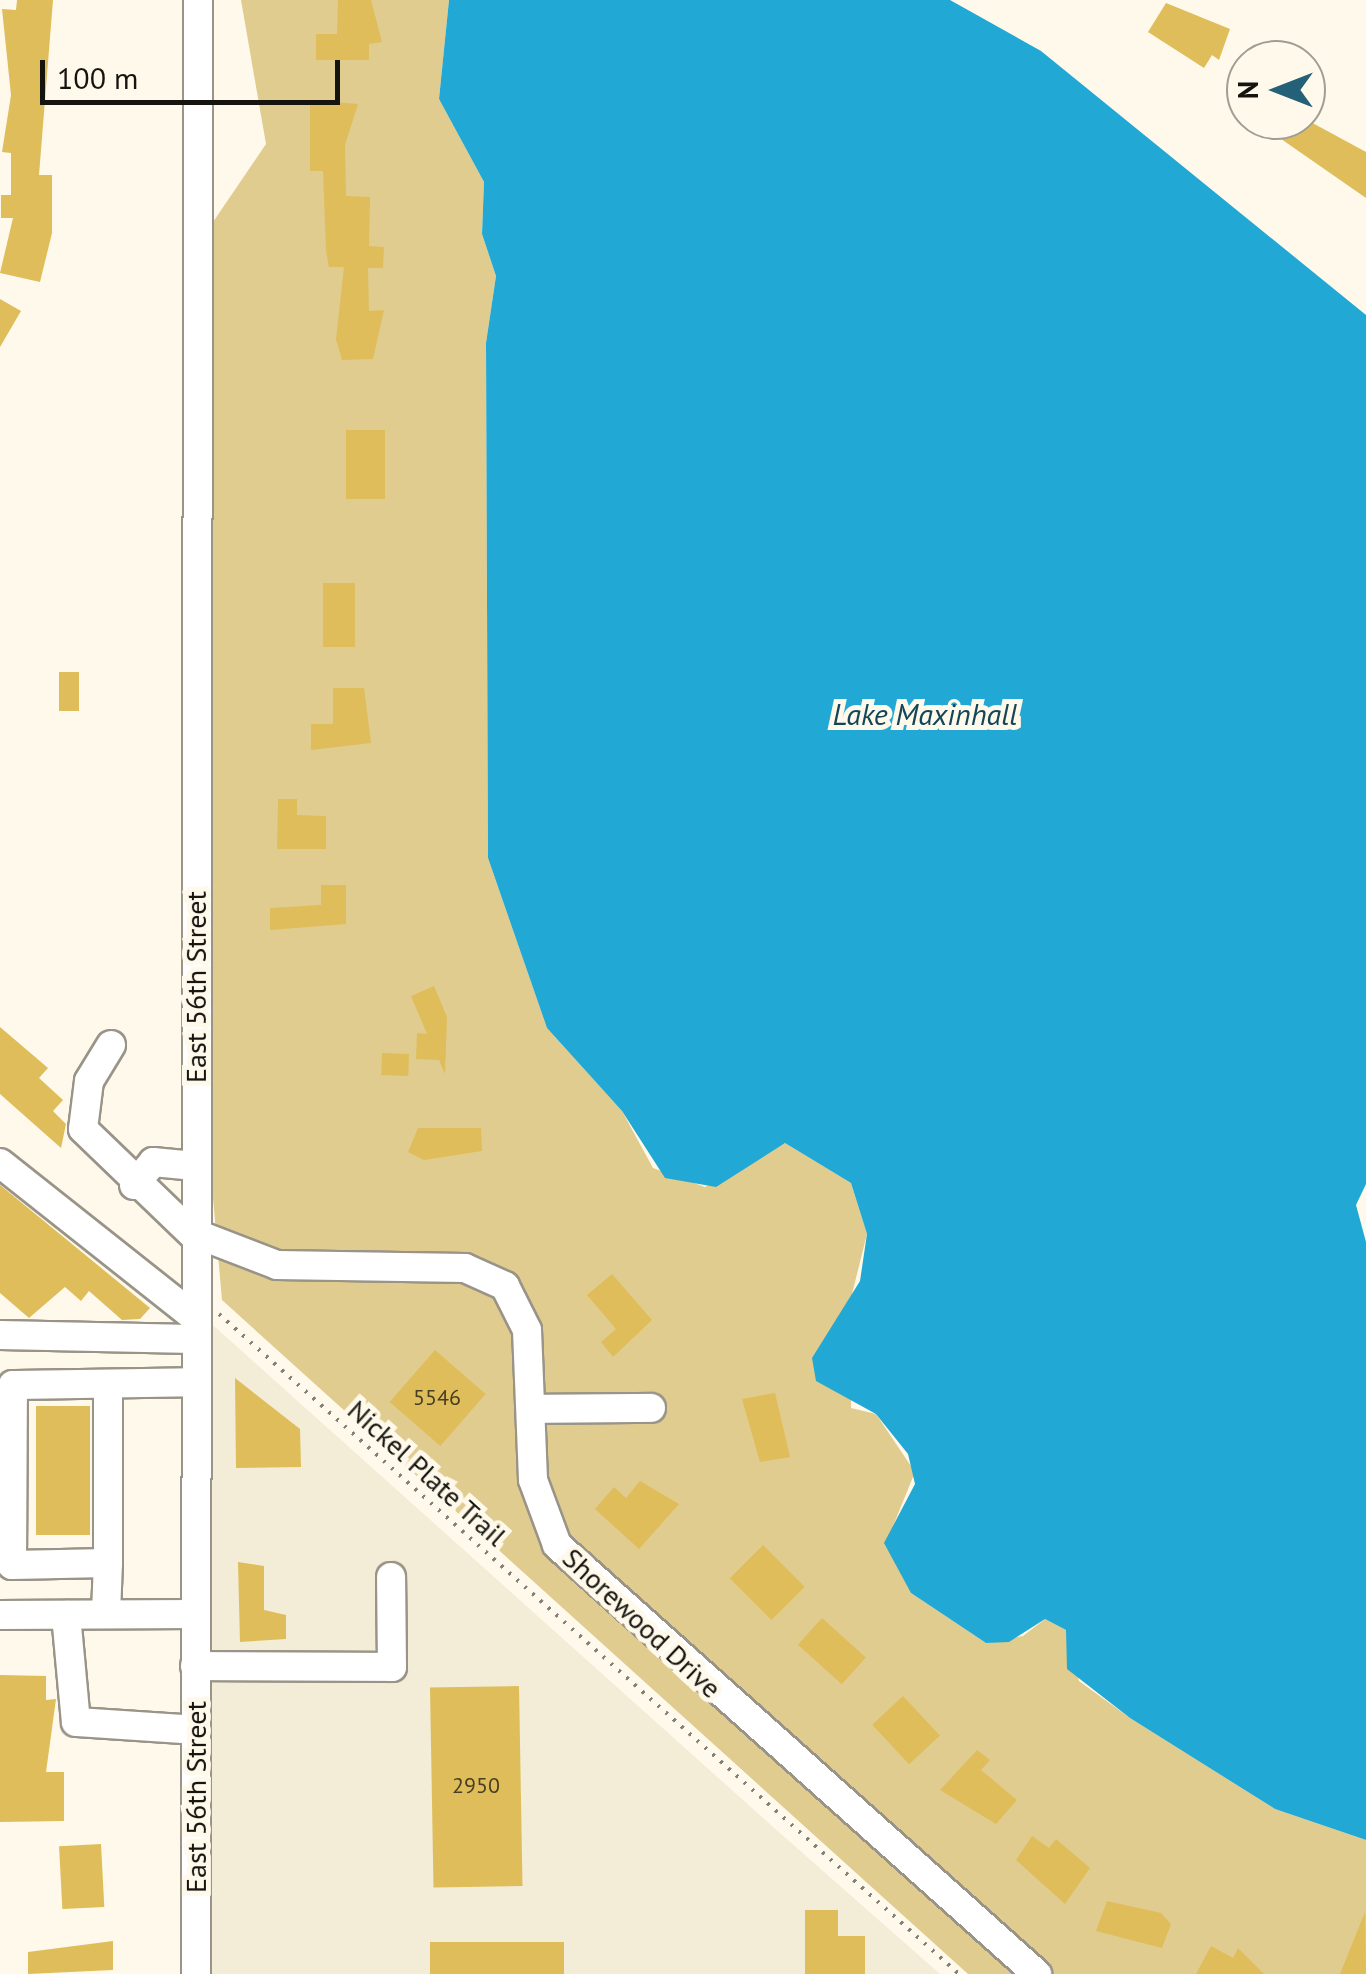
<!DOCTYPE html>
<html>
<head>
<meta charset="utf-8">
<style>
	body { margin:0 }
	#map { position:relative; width:1366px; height:1974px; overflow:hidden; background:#fef9eb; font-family:"PT Sans",sans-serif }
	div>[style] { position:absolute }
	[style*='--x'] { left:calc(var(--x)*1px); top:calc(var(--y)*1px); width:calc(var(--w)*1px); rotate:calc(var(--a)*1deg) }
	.built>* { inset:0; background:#f3ecd6 }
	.green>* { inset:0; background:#e1cc8f }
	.water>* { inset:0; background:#22a8d4 }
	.building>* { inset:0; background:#debd5a; transform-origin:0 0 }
	.path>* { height:4px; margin-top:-2px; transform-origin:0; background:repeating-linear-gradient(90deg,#848077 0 2.5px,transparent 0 10.5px) }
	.roads { filter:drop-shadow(2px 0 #999487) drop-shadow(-2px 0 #999487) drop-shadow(0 2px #999487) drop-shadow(0 -2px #999487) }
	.minor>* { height:28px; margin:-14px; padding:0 14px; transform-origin:14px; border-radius:14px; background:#fff }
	span { translate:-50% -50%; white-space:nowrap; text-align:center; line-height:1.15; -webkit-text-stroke:10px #fef9eb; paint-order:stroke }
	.number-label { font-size:22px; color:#483e22 }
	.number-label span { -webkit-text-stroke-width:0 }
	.street-label { font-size:28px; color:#16140f }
	.water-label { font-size:30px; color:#124658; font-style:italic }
	.north { position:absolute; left:1226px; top:40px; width:100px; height:100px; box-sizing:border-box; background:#fef9eb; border:2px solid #a19d93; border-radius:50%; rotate:270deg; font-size:28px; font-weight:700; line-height:40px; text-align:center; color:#16140f }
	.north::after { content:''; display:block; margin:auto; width:35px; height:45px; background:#246178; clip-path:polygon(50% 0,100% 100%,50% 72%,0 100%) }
	.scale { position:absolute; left:40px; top:60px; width:300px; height:45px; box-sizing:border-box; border:5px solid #16140f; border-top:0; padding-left:12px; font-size:30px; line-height:35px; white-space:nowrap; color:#16140f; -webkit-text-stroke:8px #fef9eb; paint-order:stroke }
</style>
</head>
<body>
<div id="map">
	<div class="built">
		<div style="clip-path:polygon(205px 1318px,772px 1826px,940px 1974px,208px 1974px)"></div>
	</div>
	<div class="green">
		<div style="clip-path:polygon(241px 0,449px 0,439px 99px,484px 182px,482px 234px,496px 276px,486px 343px,488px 858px,547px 1028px,622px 1111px,653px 1168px,705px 1187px,785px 1143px,851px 1183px,867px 1234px,852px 1294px,851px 1408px,876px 1414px,915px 1472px,891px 1531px,911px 1593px,986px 1643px,1023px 1636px,1045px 1619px,1066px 1630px,1079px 1681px,1130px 1718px,1275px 1809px,1366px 1840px,1366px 1974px,968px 1974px,222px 1300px,213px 1198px,213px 222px,266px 144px)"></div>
	</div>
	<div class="water">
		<div style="clip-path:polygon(449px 0,950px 0,1041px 51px,1366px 315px,1366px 1184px,1356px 1205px,1366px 1242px,1366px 1840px,1275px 1809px,1130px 1718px,1067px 1669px,1066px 1630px,1045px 1619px,1009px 1642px,986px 1643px,911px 1593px,884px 1543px,915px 1484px,908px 1454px,876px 1414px,816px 1381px,812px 1358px,860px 1281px,867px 1234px,851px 1183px,785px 1143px,716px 1187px,665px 1178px,622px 1111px,547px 1028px,488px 858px,486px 343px,496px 276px,482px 234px,484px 182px,439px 99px)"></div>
	</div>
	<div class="building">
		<div style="clip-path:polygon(17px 0,53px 0,39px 175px,52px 175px,52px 233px,40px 282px,0 273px,13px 218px,1px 218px,1px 195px,11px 195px,11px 153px,2px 152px,11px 95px,2px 9px,16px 10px)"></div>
		<div style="clip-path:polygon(338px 0,371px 0,382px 42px,369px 44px,369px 60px,316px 60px,316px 34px,337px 34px)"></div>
		<div style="clip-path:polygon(1166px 3px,1230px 29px,1219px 60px,1212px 55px,1204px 68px,1148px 32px)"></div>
		<div style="clip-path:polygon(310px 100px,358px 104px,345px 145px,346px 196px,370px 197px,369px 246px,384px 247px,383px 268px,368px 268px,369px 311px,384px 310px,373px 359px,342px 360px,336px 339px,344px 267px,329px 267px,326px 251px,323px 171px,310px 171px)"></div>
		<div style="clip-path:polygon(1254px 120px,1307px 120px,1366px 152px,1366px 198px)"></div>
		<div style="clip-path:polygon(0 299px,21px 311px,0 347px)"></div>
		<div style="left:346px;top:430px;width:39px;height:69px"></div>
		<div style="left:323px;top:583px;width:32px;height:64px"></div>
		<div style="left:59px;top:672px;width:20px;height:39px"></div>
		<div style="clip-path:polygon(333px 688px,364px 688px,371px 743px,311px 750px,311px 724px,333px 724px)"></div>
		<div style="clip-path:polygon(278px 799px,297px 799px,297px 815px,326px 816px,326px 849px,277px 849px)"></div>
		<div style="clip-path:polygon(321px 885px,346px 885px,346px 924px,270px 930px,270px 908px,321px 905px)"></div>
		<div style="clip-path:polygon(434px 986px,447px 1017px,445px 1074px,439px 1060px,416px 1059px,417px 1033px,427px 1034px,411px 996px)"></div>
		<div style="clip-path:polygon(0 1027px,48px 1068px,39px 1078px,63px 1100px,53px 1111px,66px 1124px,61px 1148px,0 1094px)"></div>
		<div style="left:382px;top:1053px;width:27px;height:22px;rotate:2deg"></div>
		<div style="clip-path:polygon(418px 1128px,481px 1128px,482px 1151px,424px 1160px,408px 1152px)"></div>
		<div style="clip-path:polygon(0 1185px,150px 1308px,140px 1319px,122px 1320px,89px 1291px,81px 1301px,65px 1287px,29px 1318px,0 1293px)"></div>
		<div style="clip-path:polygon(612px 1274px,652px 1320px,613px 1357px,601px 1342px,616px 1329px,587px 1295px)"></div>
		<div style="left:435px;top:1350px;width:67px;height:69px;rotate:41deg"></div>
		<div style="clip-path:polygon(235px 1378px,300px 1429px,301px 1467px,236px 1468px)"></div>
		<div style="clip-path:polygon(775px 1393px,790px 1457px,760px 1462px,742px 1399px)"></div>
		<div style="left:36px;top:1406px;width:54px;height:129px"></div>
		<div style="clip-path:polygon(640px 1481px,679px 1504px,639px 1549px,595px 1509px,614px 1487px,626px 1498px)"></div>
		<div style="left:763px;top:1545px;width:59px;height:47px;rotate:45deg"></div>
		<div style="clip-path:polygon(238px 1562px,264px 1566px,264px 1610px,286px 1615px,286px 1639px,240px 1642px)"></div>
		<div style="left:822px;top:1618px;width:59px;height:36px;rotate:42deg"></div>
		<div style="clip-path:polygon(0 1675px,46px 1676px,46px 1700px,56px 1699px,46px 1772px,64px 1772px,64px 1821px,0 1822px)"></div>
		<div style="left:519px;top:1686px;width:200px;height:89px;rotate:89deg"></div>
		<div style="left:903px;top:1696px;width:54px;height:42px;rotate:47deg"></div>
		<div style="clip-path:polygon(977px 1750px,990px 1760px,981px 1770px,1017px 1800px,996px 1824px,940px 1790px)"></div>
		<div style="clip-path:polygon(1032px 1836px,1049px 1848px,1056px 1839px,1090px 1868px,1065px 1904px,1016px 1860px)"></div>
		<div style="left:101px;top:1844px;width:63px;height:42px;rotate:87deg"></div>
		<div style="clip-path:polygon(1107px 1901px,1161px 1913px,1171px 1924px,1162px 1948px,1096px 1931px)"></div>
		<div style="clip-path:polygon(805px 1910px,838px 1910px,838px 1936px,865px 1936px,865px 1974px,805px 1974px)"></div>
		<div style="clip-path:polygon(1365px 1912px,1366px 1974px,1340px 1974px)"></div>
		<div style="clip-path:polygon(113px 1941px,113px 1970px,28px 1974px,28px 1952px)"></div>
		<div style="left:564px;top:1942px;width:32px;height:134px;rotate:90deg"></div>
		<div style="clip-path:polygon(1211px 1946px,1233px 1958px,1238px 1948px,1264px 1974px,1196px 1974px)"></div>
	</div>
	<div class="path">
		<div style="--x:219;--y:1314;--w:992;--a:41.73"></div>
	</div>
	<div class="roads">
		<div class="minor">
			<div style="--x:111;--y:1045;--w:42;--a:121.4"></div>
			<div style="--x:89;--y:1081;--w:48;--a:97.1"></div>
			<div style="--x:83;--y:1129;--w:154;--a:43.9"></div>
			<div style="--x:0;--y:1163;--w:246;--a:38.4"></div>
			<div style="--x:134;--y:1185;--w:30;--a:-50"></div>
			<div style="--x:153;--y:1162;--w:42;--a:5.4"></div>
			<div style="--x:194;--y:1233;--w:89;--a:21.1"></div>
			<div style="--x:277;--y:1265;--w:188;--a:0.9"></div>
			<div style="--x:465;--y:1268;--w:44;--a:24.2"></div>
			<div style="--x:505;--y:1286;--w:49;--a:63.4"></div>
			<div style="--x:527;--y:1330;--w:150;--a:87.7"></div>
			<div style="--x:533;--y:1480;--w:69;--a:69.7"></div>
			<div style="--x:557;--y:1545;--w:644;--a:41.79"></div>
			<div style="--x:0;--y:1335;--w:193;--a:1.2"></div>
			<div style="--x:108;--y:1384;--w:179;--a:90"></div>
			<div style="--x:108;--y:1563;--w:96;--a:178.8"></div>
			<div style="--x:12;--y:1565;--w:180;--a:-89.7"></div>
			<div style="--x:13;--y:1385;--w:181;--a:-0.9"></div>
			<div style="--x:533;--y:1409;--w:118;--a:-0.5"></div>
			<div style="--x:106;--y:1614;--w:51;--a:-87.8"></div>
			<div style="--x:0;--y:1615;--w:195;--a:-0.3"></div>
			<div style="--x:66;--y:1615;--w:107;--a:84.7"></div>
			<div style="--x:76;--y:1722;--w:119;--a:3.8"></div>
			<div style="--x:195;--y:1666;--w:197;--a:0.3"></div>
			<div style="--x:392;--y:1667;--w:90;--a:-90.6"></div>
			<div style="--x:196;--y:1974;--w:1974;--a:-89.94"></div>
		</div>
	</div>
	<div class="number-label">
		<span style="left:437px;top:1398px">5546</span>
		<span style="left:476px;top:1786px">2950</span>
	</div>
	<div class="street-label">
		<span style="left:196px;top:987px;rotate:-90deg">East 56th Street</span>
		<span style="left:427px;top:1473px;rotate:42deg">Nickel Plate Trail</span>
		<span style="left:642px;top:1623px;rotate:43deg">Shorewood Drive</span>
		<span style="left:196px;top:1797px;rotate:-90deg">East 56th Street</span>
	</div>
	<div class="water-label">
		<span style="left:925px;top:714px">Lake Maxinhall</span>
	</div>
	<div class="north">N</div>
	<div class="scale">100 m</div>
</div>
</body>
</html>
